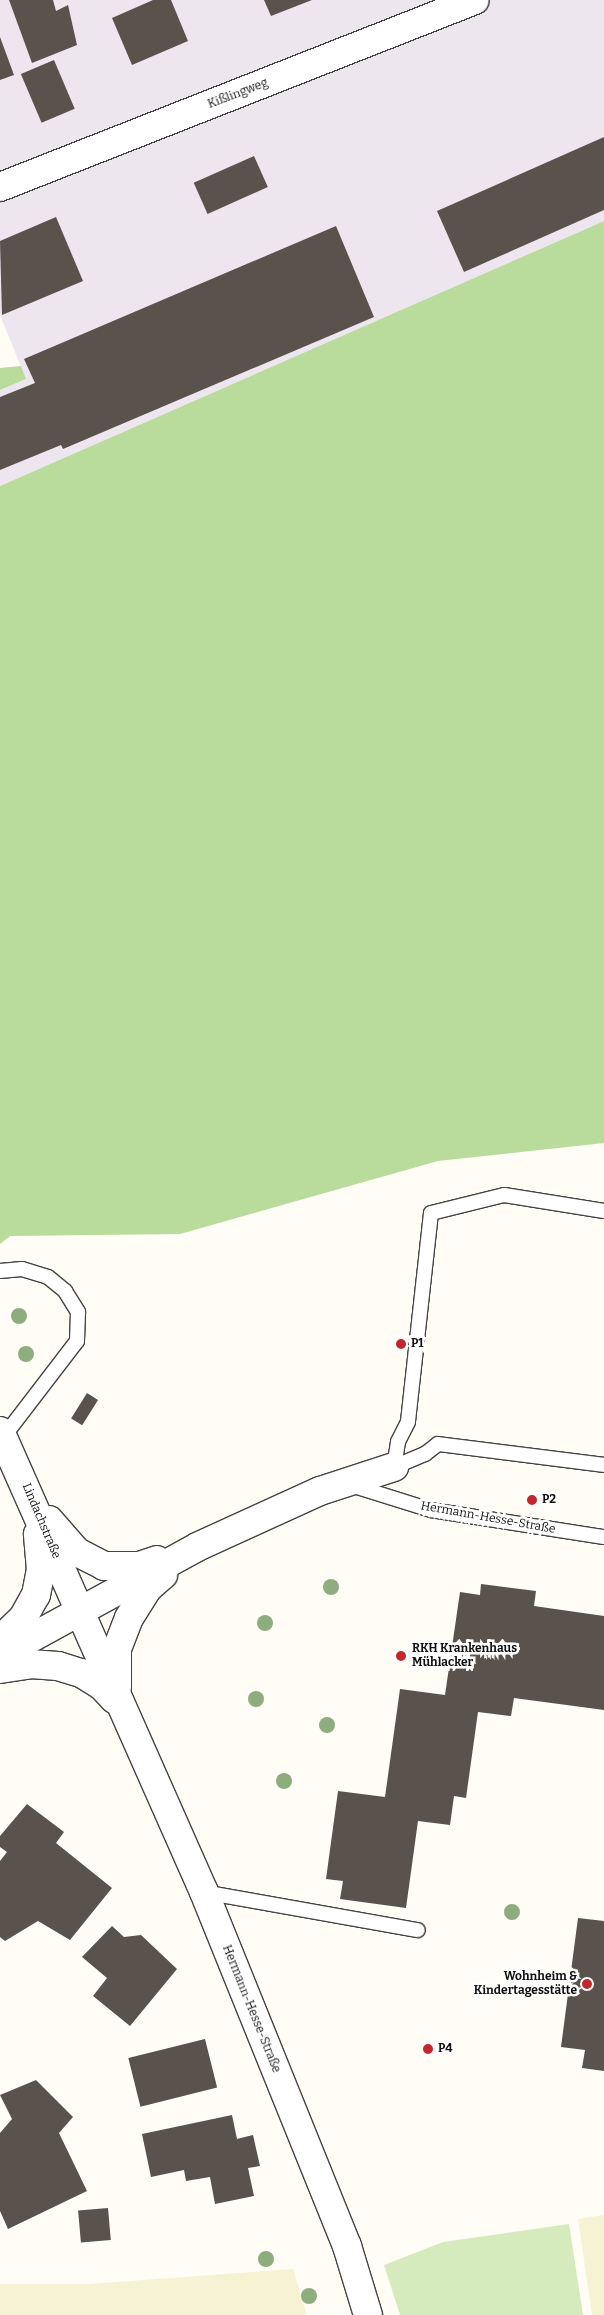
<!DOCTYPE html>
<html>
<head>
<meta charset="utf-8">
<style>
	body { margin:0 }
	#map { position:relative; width:604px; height:2315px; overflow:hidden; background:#fffdf5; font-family:Bitter,serif }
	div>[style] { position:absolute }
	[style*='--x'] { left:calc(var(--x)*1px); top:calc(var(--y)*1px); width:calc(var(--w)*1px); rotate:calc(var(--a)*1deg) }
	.industrial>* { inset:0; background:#eee6ef }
	.farmland>* { inset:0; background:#f6f3d4 }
	.green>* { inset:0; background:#d5ebbd }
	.forest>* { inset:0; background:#b9dc9c }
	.building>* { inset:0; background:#5a524d; transform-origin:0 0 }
	.roads { filter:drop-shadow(1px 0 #444) drop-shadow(-1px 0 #444) drop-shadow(0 1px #444) drop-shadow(0 -1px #444) }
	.service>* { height:14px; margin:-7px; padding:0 7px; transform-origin:7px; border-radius:7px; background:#fff }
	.minor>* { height:28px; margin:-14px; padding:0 14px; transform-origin:14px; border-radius:14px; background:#fff }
	.trees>* { width:16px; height:16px; margin:-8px; border-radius:50%; background:#8dad7f }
	.dots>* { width:14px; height:14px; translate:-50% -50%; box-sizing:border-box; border:2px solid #fff; border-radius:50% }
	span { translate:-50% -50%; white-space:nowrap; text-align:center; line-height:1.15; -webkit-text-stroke:5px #fff; paint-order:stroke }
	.street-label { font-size:12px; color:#111 }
	.poi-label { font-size:12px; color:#111; font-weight:700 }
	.left { translate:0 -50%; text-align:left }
	.right { translate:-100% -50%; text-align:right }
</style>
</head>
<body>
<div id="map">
	<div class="industrial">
		<div style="clip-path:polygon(0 0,604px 0,604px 221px,0 486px,0 390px,26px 379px,0 315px)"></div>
	</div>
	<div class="farmland">
		<div style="clip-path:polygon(604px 2215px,604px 2315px,592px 2315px,578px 2219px)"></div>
		<div style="clip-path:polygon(293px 2269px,307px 2315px,0 2315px,0 2284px,89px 2284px)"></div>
	</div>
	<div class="green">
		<div style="clip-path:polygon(569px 2224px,583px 2315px,400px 2315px,384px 2265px,443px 2242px)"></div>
	</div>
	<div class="forest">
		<div style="clip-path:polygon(604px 221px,604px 1143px,438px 1161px,180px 1234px,10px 1236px,0 1244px,0 486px)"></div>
		<div style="clip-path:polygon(21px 366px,26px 379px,0 390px,0 368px)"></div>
	</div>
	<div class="building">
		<div style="clip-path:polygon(9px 0,53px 0,56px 11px,68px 5px,77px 45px,32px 63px)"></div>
		<div style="clip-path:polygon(153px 0,171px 0,188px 41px,132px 65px,112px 18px)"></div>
		<div style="clip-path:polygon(264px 0,312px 0,271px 16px)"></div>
		<div style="clip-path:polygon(0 37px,14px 75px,0 80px)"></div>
		<div style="left:54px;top:60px;width:53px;height:36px;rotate:67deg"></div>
		<div style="clip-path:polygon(604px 137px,604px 210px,464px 272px,437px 211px)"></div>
		<div style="left:254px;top:156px;width:34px;height:66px;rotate:66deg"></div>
		<div style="clip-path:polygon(56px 217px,83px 281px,2px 315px,0 241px)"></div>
		<div style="clip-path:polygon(336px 226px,374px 317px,63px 449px,61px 445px,0 470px,0 397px,35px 383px,24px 359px)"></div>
		<div style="left:87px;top:1393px;width:13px;height:30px;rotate:32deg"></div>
		<div style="clip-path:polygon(481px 1584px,536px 1591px,534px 1606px,604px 1616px,604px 1710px,514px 1698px,511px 1716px,478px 1712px,466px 1798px,454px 1796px,450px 1825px,418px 1821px,406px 1908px,340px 1899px,343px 1881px,326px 1879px,338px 1791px,385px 1797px,400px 1689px,445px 1695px,460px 1592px,480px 1595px)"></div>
		<div style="clip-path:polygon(27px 1804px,64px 1832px,56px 1843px,112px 1888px,70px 1940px,38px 1921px,5px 1941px,0 1937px,0 1861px,7px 1852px,0 1847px,0 1836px)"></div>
		<div style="clip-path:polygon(578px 1918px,604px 1921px,604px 2071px,582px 2068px,585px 2050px,561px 2047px)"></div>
		<div style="clip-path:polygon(112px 1926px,124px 1937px,141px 1935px,177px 1969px,130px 2026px,93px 1996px,107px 1978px,82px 1957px)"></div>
		<div style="left:205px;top:2039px;width:50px;height:79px;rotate:76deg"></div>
		<div style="clip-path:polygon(36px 2080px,73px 2117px,59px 2133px,87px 2191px,8px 2229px,0 2211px,0 2133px,12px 2119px,0 2095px)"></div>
		<div style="clip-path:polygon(232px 2115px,237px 2139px,253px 2135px,260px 2166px,248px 2168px,254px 2196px,215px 2204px,210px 2177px,186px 2181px,184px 2170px,151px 2177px,142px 2134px)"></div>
		<div style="left:108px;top:2208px;width:32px;height:30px;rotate:85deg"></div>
	</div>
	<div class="roads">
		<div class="service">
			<div style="--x:604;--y:1211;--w:101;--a:-170.9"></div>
			<div style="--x:504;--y:1195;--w:75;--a:166.1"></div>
			<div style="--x:431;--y:1213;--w:210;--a:96.3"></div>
			<div style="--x:408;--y:1422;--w:22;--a:117"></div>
			<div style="--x:398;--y:1442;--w:25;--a:99"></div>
			<div style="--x:394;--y:1467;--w:34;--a:-23"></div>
			<div style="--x:425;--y:1454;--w:16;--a:-38"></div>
			<div style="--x:438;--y:1444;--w:167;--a:7.2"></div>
			<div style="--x:0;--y:1271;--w:22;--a:-5"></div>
			<div style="--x:22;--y:1269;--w:27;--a:17"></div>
			<div style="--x:48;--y:1277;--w:22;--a:39"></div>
			<div style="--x:65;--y:1291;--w:25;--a:58"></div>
			<div style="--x:78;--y:1312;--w:29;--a:92"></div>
			<div style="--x:77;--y:1341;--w:120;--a:127.5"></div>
			<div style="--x:351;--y:1485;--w:84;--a:17.4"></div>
			<div style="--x:431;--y:1510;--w:175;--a:8.9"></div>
			<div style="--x:204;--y:1892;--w:217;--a:10.1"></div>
		</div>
		<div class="minor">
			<div style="--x:0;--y:187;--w:510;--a:-21.49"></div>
			<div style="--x:0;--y:1431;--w:504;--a:66.13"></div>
			<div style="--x:204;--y:1892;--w:382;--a:68"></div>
			<div style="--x:347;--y:2246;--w:72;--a:73.1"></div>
			<div style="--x:49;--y:1520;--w:43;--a:48.8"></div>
			<div style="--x:77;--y:1552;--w:30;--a:27"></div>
			<div style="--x:104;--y:1566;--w:35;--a:0"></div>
			<div style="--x:139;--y:1566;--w:19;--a:-18"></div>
			<div style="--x:0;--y:1640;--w:32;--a:-44"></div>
			<div style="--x:23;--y:1618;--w:26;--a:-61"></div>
			<div style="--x:36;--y:1595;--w:25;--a:-79"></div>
			<div style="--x:41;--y:1570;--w:36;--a:-95"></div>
			<div style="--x:0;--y:1655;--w:225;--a:-28.7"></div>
			<div style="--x:197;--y:1547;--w:135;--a:-24.5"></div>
			<div style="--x:320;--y:1491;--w:78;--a:-18"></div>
			<div style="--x:0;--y:1669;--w:30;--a:-9"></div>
			<div style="--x:30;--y:1664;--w:28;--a:4"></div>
			<div style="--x:58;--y:1666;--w:24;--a:17"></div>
			<div style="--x:81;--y:1673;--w:25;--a:32"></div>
			<div style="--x:102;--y:1686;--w:18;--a:47"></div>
			<div style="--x:117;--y:1687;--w:38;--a:-90"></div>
			<div style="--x:117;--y:1649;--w:33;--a:-69"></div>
			<div style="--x:129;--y:1618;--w:36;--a:-58"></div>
			<div style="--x:148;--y:1588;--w:20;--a:-41"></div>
		</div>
	</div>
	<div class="trees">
		<div style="left:19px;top:1316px"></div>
		<div style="left:26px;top:1354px"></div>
		<div style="left:331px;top:1587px"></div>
		<div style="left:265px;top:1623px"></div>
		<div style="left:256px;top:1699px"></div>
		<div style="left:327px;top:1725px"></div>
		<div style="left:284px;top:1781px"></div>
		<div style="left:512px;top:1912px"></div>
		<div style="left:266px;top:2259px"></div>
		<div style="left:309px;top:2296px"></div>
	</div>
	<div class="dots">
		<div style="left:401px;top:1344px;background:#c4262e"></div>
		<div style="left:532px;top:1500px;background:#c4262e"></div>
		<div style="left:401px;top:1656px;background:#c4262e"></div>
		<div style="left:587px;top:1984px;background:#c4262e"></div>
		<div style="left:428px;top:2049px;background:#c4262e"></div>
	</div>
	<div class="street-label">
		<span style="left:238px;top:94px;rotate:-21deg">Kißlingweg</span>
		<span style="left:488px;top:1518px;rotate:10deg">Hermann-Hesse-Straße</span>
		<span style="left:41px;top:1521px;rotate:67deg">Lindachstraße</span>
		<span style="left:251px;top:2009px;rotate:68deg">Hermann-Hesse-Straße</span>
	</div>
	<div class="poi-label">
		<span class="left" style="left:411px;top:1344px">P1</span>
		<span class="left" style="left:542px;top:1500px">P2</span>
		<span class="left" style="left:412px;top:1656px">RKH Krankenhaus<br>Mühlacker</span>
		<span class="right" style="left:577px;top:1984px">Wohnheim &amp;<br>Kindertagesstätte</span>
		<span class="left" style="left:438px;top:2049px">P4</span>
	</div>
</div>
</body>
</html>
